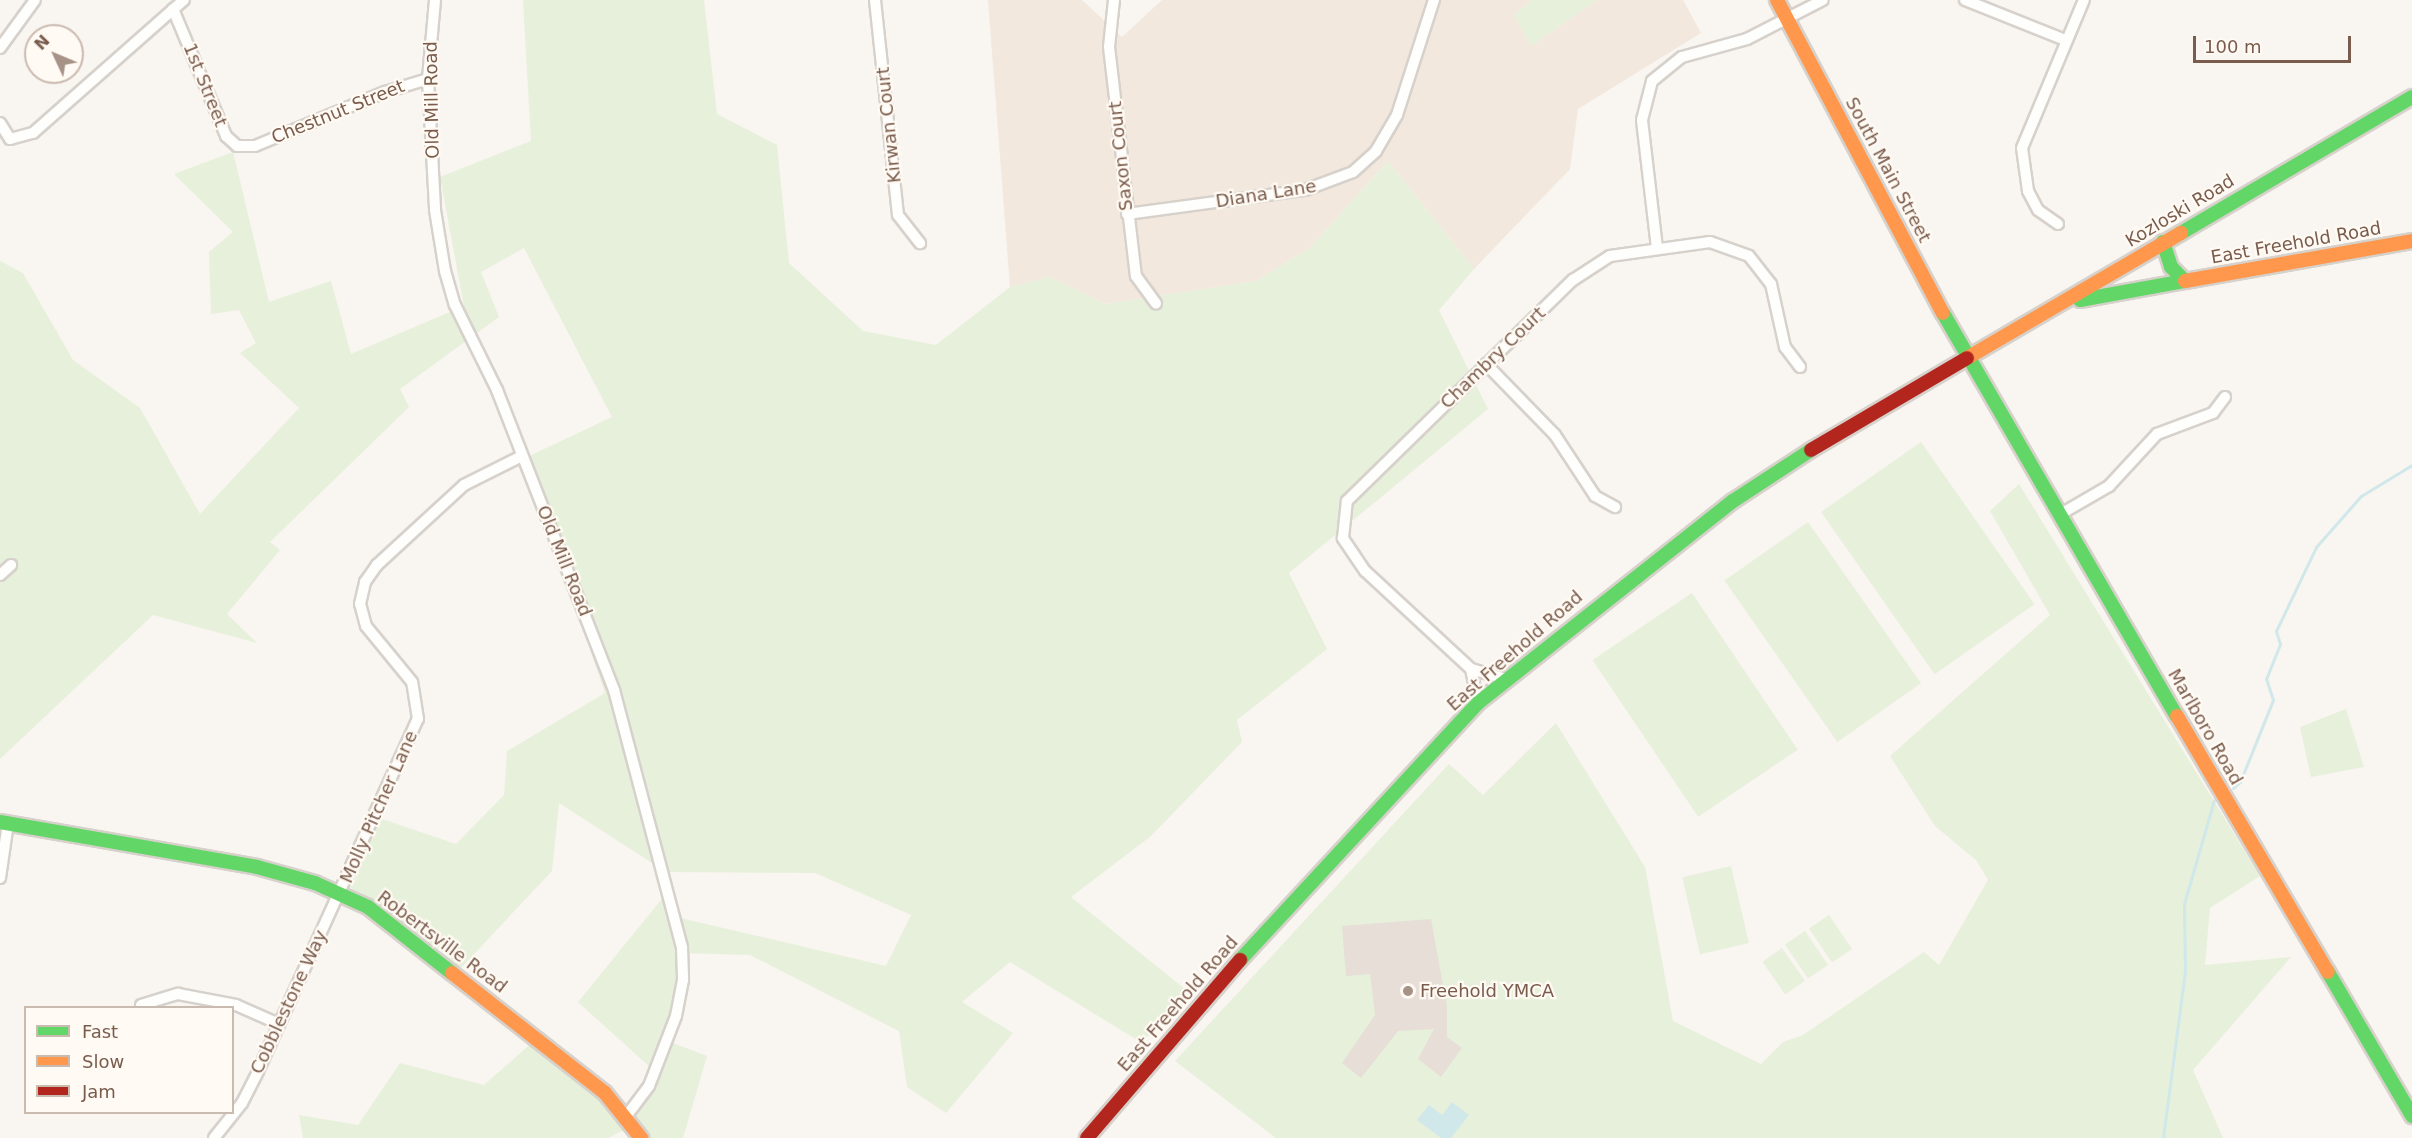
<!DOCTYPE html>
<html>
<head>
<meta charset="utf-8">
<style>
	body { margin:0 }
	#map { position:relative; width:2412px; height:1138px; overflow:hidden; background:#f9f5f0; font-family:"DejaVu Sans",sans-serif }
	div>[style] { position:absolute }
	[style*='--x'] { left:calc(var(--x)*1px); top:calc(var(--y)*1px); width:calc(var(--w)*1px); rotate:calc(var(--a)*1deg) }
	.residential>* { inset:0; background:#f2e8de }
	.green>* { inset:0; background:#e7f0db; transform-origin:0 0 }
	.water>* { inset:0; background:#d0e8ea }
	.stream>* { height:3px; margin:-1.5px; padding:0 1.5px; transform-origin:1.5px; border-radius:1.5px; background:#d0e8ea }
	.building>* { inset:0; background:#e6ded7 }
	.roads { filter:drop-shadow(2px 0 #d7d1cb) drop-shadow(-2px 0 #d7d1cb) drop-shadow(0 2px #d7d1cb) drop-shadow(0 -2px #d7d1cb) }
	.street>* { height:10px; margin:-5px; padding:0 5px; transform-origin:5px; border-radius:5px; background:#fefefd }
	.fast>* { height:14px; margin:-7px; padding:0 7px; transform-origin:7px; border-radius:7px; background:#63d668 }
	.slow>* { height:14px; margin:-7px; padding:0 7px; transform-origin:7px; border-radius:7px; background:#ff974d }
	.jam>* { height:14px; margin:-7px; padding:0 7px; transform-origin:7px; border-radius:7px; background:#b3261e }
	.dots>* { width:16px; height:16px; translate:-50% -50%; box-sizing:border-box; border:3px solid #fffaf3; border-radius:50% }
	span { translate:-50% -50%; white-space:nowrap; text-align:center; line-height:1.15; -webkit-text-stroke:4.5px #fffaf3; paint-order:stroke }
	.street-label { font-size:18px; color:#7a5c4d }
	.poi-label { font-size:18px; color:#7a5c4d }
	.left { translate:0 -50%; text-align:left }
	.legend { position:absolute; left:24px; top:1006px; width:210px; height:108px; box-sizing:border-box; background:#fffaf3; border:2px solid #cabbb1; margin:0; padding:8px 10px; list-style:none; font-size:18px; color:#7a5c4d }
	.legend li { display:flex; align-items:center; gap:12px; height:30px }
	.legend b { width:30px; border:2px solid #cabbb1 }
	.north { position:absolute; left:24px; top:24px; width:60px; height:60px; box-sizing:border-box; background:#fffaf3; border:2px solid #cabbb1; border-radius:50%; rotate:314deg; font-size:16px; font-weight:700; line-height:24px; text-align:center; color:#7a5c4d }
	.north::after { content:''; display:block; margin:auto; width:21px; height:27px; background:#a69286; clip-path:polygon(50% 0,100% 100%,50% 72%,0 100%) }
	.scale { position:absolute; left:2193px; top:36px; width:158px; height:27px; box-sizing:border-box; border:3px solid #7a5c4d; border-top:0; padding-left:8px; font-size:18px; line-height:21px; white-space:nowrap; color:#7a5c4d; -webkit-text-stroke:4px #fffaf3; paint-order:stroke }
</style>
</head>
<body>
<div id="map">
	<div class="residential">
		<div style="clip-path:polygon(988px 0,1082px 0,1122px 37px,1162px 0,1532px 0,1514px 15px,1531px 46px,1597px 0,1683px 0,1701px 33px,1578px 109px,1570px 169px,1474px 269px,1388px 161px,1311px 247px,1256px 281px,1105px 304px,1050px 277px,1010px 287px)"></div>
	</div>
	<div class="green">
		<div style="clip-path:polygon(523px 0,704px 0,717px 114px,777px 145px,789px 263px,863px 331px,936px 345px,1010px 287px,1050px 277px,1105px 304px,1256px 281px,1311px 247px,1388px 161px,1474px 269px,1439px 310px,1488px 409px,1289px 573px,1327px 649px,1237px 720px,1242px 742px,1151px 836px,1071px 897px,1186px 990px,1142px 1043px,1010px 962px,962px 1002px,1013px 1033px,946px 1113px,907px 1087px,899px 1031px,750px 955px,682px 953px,665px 1040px,707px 1056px,683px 1138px,643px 1138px,636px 1124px,608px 1138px,303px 1138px,299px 1115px,358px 1125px,400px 1063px,484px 1085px,534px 1041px,623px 1109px,652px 1069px,578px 1002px,670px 889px,676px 917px,886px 966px,911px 915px,815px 873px,666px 872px,559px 803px,552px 871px,459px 970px,350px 887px,379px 818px,456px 844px,504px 795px,507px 751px,605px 693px,525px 458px,612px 417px,524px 248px,481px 272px,499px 317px,400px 389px,409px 407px,270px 542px,280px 550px,227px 614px,257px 643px,153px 615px,0 759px,0 261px,23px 273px,73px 360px,140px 408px,200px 514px,299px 408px,240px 353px,256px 343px,239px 310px,211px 314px,209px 252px,233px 232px,174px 174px,233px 152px,269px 302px,331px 281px,351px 354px,464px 306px,440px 177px,531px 141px)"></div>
		<div style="clip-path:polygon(1532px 0,1597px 0,1531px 46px,1514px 15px)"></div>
		<div style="left:1921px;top:442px;width:198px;height:122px;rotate:55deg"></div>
		<div style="clip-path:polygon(2019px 484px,2260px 876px,2210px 908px,2205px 965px,2291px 957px,2193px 1070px,2223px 1138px,1276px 1138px,1175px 1061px,1449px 764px,1483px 795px,1556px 723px,1645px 867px,1673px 1021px,1761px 1064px,1783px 1042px,1803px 1035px,1924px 952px,1939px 965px,1988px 880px,1976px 860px,1935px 826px,1890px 756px,2050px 615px,1990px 511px)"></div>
		<div style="left:1808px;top:522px;width:197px;height:102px;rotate:55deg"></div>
		<div style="left:1692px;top:593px;width:189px;height:120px;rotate:56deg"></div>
		<div style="clip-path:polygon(2346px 709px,2364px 767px,2311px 777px,2300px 727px)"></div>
		<div style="left:1731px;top:866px;width:79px;height:50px;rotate:77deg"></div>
		<div style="left:1829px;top:915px;width:41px;height:24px;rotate:56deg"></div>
		<div style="left:1805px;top:931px;width:41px;height:24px;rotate:56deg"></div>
		<div style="left:1782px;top:948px;width:40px;height:24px;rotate:55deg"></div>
	</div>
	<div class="water">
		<div style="clip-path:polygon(1452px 1102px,1469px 1115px,1451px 1138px,1441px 1138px,1417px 1120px,1429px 1105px,1442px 1115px)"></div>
	</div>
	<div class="stream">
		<div style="--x:2233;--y:788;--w:9;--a:-41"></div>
		<div style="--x:2240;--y:782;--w:88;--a:-68.1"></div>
		<div style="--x:2273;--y:700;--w:22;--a:-108"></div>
		<div style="--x:2266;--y:679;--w:38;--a:-68"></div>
		<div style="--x:2280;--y:644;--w:14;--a:-107"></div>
		<div style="--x:2276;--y:631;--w:93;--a:-64.5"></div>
		<div style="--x:2316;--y:547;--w:68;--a:-48.6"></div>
		<div style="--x:2361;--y:496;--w:60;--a:-31.3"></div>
		<div style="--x:2163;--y:1138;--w:168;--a:-82.5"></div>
		<div style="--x:2185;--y:971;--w:67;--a:-90.9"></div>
		<div style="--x:2184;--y:904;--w:108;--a:-73.9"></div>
	</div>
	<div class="building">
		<div style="clip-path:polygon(1431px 919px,1447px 1007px,1447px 1037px,1462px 1048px,1441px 1077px,1418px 1059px,1434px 1029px,1398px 1031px,1361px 1078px,1342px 1063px,1375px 1015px,1370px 974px,1346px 976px,1342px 926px)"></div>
	</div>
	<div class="roads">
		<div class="street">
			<div style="--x:435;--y:0;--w:79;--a:95.1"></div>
			<div style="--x:428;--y:79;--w:131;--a:86.9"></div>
			<div style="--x:435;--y:210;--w:62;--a:80.7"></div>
			<div style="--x:445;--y:271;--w:35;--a:74"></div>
			<div style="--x:455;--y:305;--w:95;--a:63.7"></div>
			<div style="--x:497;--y:390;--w:322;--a:68.7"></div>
			<div style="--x:614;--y:690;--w:267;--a:75.2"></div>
			<div style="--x:682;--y:948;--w:32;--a:88"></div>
			<div style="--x:683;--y:980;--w:37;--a:101"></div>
			<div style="--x:676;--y:1016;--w:75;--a:111.1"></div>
			<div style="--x:649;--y:1086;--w:36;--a:127"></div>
			<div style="--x:875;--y:0;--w:216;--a:83.9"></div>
			<div style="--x:898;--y:215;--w:36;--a:52"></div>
			<div style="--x:1114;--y:0;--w:47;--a:96.1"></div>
			<div style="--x:1109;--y:47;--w:231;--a:83.3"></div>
			<div style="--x:1136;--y:276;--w:34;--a:54"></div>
			<div style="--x:1965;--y:0;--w:108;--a:21.8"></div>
			<div style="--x:173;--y:9;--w:138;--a:67.3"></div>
			<div style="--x:226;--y:136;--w:15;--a:42"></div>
			<div style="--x:237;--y:146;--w:18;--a:0"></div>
			<div style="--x:255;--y:146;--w:141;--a:-22.6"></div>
			<div style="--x:385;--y:92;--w:45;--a:-16.8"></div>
			<div style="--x:0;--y:48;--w:59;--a:-53.9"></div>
			<div style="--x:0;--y:123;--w:19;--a:58"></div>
			<div style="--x:10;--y:139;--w:24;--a:-15"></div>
			<div style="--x:33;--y:133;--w:201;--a:-41.4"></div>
			<div style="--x:1127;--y:214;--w:180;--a:-7.7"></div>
			<div style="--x:1305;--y:190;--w:51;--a:-20.6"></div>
			<div style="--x:1353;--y:172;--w:31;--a:-42"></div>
			<div style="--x:1376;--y:151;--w:42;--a:-59.7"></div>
			<div style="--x:1397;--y:115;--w:121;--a:-72.2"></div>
			<div style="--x:2058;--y:224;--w:24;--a:-145"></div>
			<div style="--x:2038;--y:210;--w:21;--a:-118"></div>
			<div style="--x:2028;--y:191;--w:43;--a:-97.9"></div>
			<div style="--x:2022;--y:148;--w:160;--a:-67.3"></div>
			<div style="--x:1657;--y:248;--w:129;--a:-96.7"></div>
			<div style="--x:1642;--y:120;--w:40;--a:-75.6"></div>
			<div style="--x:1652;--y:81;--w:38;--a:-39"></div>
			<div style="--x:1682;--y:57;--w:67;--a:-15.5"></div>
			<div style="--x:1747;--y:39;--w:85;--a:-27.2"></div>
			<div style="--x:1486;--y:364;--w:99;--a:45.8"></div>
			<div style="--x:1555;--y:435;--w:73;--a:56.7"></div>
			<div style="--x:1595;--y:496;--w:23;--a:29"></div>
			<div style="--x:2059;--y:515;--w:58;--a:-30.1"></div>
			<div style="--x:2109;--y:486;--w:71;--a:-47.3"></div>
			<div style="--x:2157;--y:434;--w:60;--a:-20.6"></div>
			<div style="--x:2213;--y:413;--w:20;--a:-53"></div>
			<div style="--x:0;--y:575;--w:15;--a:-42"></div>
			<div style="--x:1471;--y:669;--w:35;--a:78"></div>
			<div style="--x:1506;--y:679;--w:36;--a:-164"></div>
			<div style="--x:1471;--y:669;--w:144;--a:-137.2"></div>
			<div style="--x:1365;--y:571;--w:40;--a:-124"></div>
			<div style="--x:1343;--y:538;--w:37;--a:-84"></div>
			<div style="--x:1347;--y:501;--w:316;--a:-44.4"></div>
			<div style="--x:1573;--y:280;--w:44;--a:-33"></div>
			<div style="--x:1610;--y:256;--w:101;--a:-8"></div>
			<div style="--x:1710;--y:242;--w:41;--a:19.7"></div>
			<div style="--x:1749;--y:256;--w:36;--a:52"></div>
			<div style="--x:1771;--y:284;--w:65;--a:77.5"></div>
			<div style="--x:1785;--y:347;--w:25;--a:53"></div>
			<div style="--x:0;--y:878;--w:56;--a:-81.7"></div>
			<div style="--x:141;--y:1005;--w:39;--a:-17"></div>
			<div style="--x:178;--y:994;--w:59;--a:10.7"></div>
			<div style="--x:236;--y:1005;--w:47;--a:23.8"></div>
			<div style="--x:214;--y:1138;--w:45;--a:-51.3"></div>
			<div style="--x:242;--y:1103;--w:36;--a:-63"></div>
			<div style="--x:258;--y:1071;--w:387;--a:-65.6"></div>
			<div style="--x:418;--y:719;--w:37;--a:-99"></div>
			<div style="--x:412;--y:682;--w:72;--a:-129.4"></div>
			<div style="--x:366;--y:626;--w:23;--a:-105"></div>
			<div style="--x:360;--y:604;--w:23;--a:-77"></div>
			<div style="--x:365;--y:582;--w:21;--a:-55"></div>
			<div style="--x:377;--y:565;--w:118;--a:-42.6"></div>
			<div style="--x:464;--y:485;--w:63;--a:-26.6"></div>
		</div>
		<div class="fast">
			<div style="--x:2181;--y:233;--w:268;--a:-30.5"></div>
			<div style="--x:2163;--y:242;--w:26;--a:72"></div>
			<div style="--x:2171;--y:267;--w:20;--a:45"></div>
			<div style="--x:2080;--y:300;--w:107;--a:-10.3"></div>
			<div style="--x:1943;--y:313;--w:466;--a:59.9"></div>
			<div style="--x:0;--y:822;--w:261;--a:9.9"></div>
			<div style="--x:257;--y:867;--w:60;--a:15.4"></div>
			<div style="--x:315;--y:883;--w:58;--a:24.4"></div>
			<div style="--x:368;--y:907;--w:107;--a:38.2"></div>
			<div style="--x:1240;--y:960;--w:350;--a:-47.2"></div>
			<div style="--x:1478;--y:703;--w:325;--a:-38.4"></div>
			<div style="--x:1733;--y:501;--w:93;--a:-33.2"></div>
			<div style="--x:2328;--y:972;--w:167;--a:59.7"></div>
		</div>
		<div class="slow">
			<div style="--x:1777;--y:0;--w:354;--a:62.1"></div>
			<div style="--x:2185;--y:281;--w:230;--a:-10"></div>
			<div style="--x:1967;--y:358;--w:248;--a:-30.3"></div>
			<div style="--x:2177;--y:716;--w:297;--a:59.5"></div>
			<div style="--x:452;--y:973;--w:194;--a:38.1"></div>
			<div style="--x:605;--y:1093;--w:58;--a:51.3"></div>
		</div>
		<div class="jam">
			<div style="--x:1811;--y:450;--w:181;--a:-30.5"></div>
			<div style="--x:1087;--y:1138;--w:235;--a:-49.3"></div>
		</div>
	</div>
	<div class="dots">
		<div style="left:1408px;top:991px;background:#a69286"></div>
	</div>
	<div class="street-label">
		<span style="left:205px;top:85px;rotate:68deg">1st Street</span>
		<span style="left:432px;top:100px;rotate:-91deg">Old Mill Road</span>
		<span style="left:338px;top:112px;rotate:-22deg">Chestnut Street</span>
		<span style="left:889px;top:125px;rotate:-96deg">Kirwan Court</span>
		<span style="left:1121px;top:156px;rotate:-96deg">Saxon Court</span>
		<span style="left:1888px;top:170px;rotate:62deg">South Main Street</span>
		<span style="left:1266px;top:194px;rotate:-9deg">Diana Lane</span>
		<span style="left:2180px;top:211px;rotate:-31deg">Kozloski Road</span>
		<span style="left:2296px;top:243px;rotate:-10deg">East Freehold Road</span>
		<span style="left:1493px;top:358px;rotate:-44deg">Chambry Court</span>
		<span style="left:564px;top:561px;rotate:68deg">Old Mill Road</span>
		<span style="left:1515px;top:651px;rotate:-41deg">East Freehold Road</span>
		<span style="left:2205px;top:727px;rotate:60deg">Marlboro Road</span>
		<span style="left:379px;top:807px;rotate:-66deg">Molly Pitcher Lane</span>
		<span style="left:442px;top:942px;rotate:37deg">Robertsville Road</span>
		<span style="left:289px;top:1002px;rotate:-65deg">Cobblestone Way</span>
		<span style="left:1178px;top:1004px;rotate:-49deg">East Freehold Road</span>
	</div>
	<div class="poi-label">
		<span class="left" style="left:1420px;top:991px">Freehold YMCA</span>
	</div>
	<ul class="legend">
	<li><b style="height:8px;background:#63d668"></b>Fast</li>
	<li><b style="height:8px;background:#ff974d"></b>Slow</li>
	<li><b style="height:8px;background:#b3261e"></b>Jam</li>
	</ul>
	<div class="north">N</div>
	<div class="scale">100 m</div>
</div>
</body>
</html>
